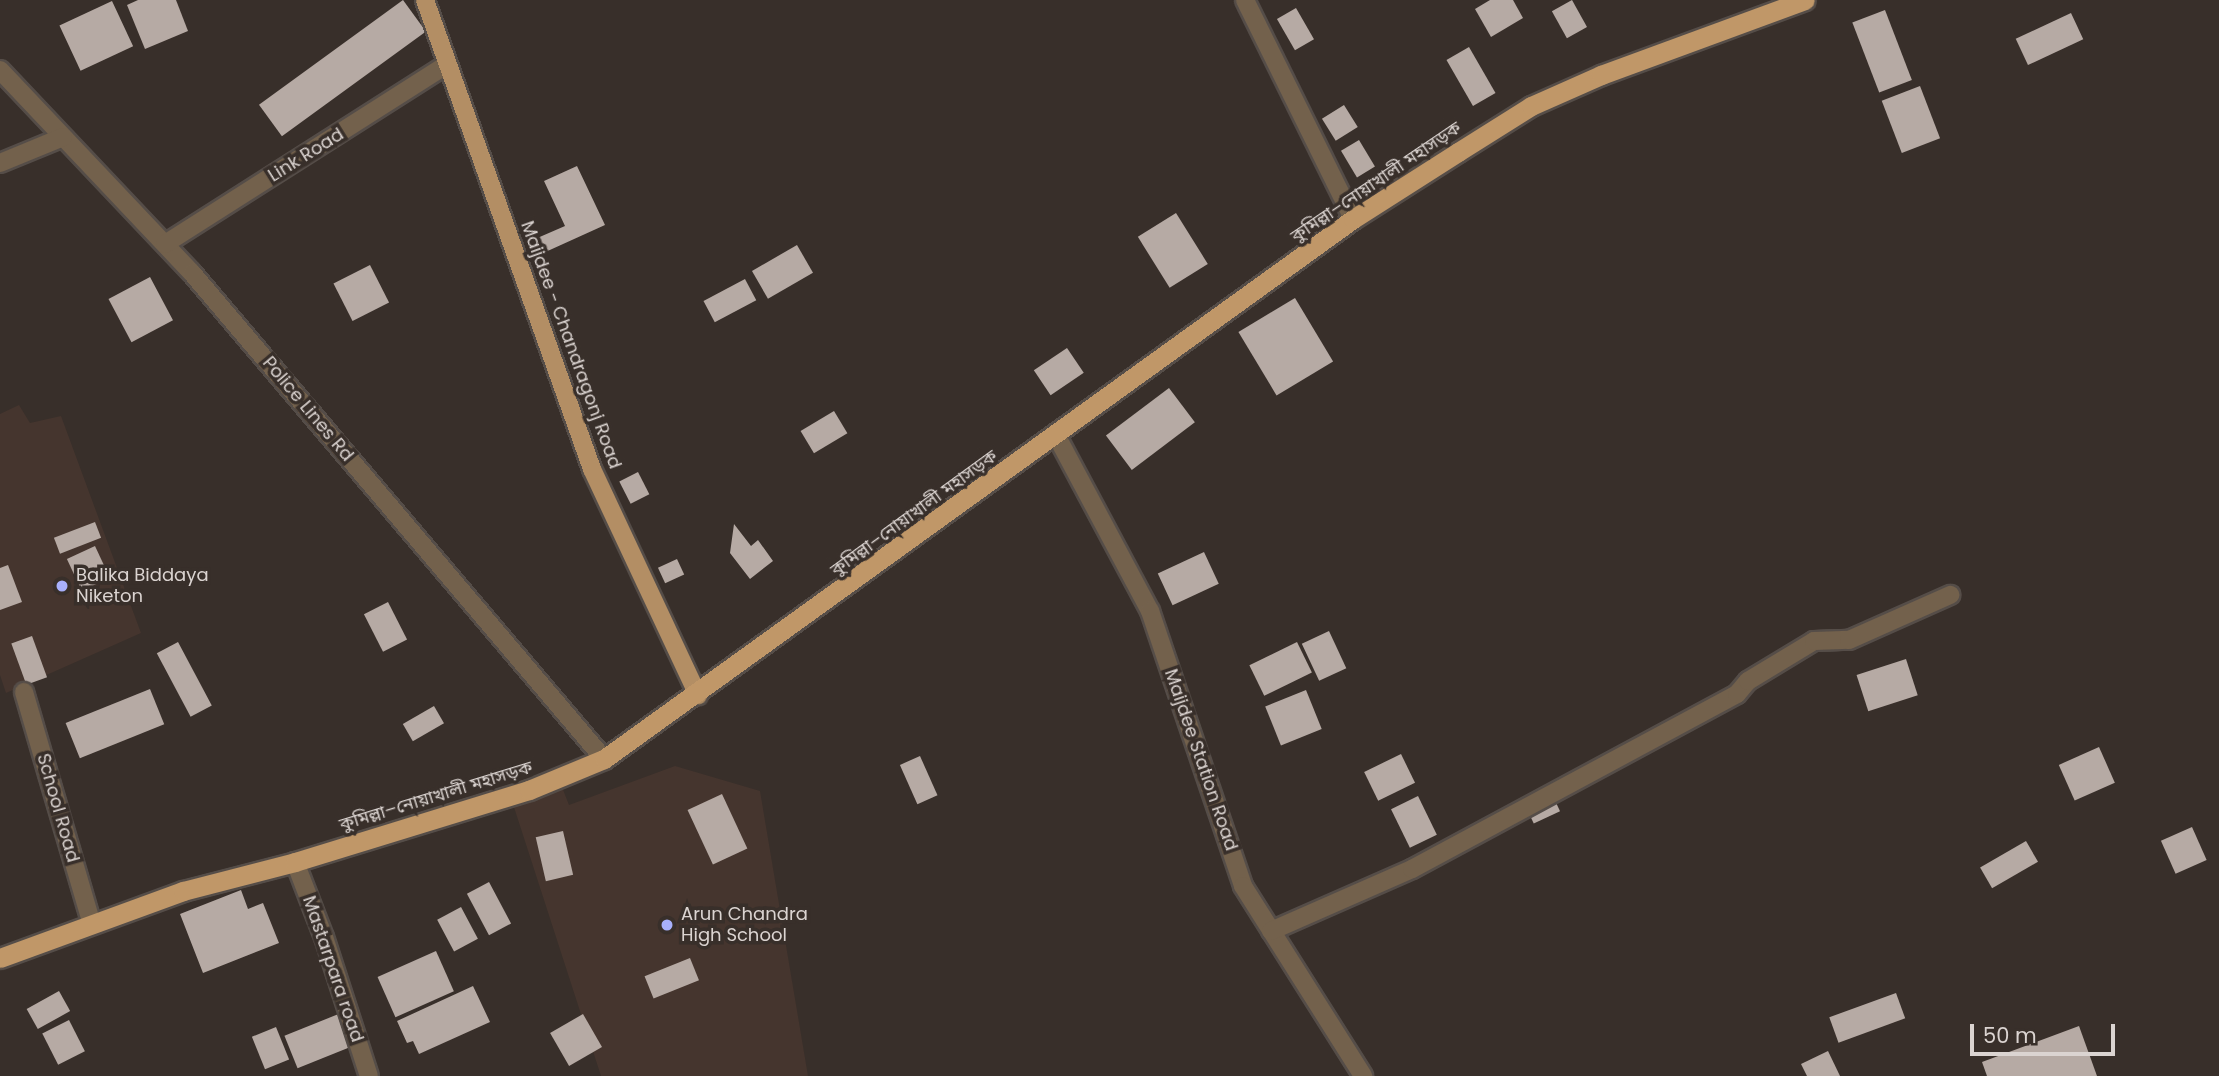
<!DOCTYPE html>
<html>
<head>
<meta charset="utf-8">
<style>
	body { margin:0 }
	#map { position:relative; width:2219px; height:1076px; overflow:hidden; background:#382f2a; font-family:Poppins,"Noto Sans Bengali",sans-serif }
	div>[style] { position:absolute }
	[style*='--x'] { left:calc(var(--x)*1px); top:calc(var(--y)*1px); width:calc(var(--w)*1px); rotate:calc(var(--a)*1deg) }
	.built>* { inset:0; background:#45352e }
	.building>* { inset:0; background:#b6aaa4; transform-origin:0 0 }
	.roads { filter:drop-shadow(2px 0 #554d48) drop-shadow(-2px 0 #554d48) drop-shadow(0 2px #554d48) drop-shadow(0 -2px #554d48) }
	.minor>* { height:18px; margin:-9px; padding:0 9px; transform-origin:9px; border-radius:9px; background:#73614c }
	.primary>* { height:18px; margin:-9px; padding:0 9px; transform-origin:9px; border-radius:9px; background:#b38e64 }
	.trunk>* { height:19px; margin:-9.5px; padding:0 9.5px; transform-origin:9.5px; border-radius:9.5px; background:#c09768 }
	.dots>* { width:19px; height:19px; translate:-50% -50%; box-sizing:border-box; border:4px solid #382f2a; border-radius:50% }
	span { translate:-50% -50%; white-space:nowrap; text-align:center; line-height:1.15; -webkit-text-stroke:7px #382f2a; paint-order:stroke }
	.street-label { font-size:18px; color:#dbd4d1 }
	.poi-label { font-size:18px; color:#dbd4d1 }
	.left { translate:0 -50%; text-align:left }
	.scale { position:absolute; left:1970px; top:1024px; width:145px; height:32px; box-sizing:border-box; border:4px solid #dbd4d1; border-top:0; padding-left:9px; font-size:21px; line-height:24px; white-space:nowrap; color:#dbd4d1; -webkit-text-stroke:5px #382f2a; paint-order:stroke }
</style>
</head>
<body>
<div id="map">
	<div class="built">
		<div style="clip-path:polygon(19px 405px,30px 423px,61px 416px,141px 633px,6px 693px,0 675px,0 414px)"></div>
		<div style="clip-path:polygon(675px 766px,760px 791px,808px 1076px,601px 1076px,512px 801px,560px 782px,569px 805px)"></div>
	</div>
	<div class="building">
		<div style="clip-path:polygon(138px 0,176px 0,188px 31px,145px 49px,127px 5px)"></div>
		<div style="left:403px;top:0;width:39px;height:178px;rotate:54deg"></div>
		<div style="clip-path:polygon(1490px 0,1513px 0,1523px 18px,1491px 37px,1475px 9px)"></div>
		<div style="left:1572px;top:0;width:31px;height:23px;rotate:61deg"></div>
		<div style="left:112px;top:1px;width:50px;height:58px;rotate:65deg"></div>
		<div style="left:1296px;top:8px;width:36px;height:22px;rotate:60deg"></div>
		<div style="left:1885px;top:10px;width:75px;height:35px;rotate:69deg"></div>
		<div style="left:2071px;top:13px;width:29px;height:61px;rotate:65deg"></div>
		<div style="left:1469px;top:47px;width:53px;height:26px;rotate:60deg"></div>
		<div style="left:1920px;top:86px;width:56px;height:41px;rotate:69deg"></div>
		<div style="left:1344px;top:105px;width:26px;height:26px;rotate:58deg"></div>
		<div style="left:1359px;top:140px;width:31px;height:21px;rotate:59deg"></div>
		<div style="clip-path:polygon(577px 166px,605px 225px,541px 254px,535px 239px,565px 226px,544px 181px)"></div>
		<div style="left:1176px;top:213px;width:60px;height:45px;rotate:58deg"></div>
		<div style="left:797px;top:245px;width:32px;height:52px;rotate:60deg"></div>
		<div style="left:370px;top:265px;width:42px;height:41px;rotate:63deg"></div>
		<div style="left:150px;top:277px;width:49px;height:47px;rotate:62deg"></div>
		<div style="left:745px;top:279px;width:24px;height:47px;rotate:62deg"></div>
		<div style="left:1295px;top:298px;width:74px;height:66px;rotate:59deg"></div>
		<div style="left:1067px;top:348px;width:30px;height:40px;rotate:56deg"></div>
		<div style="left:1169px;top:388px;width:43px;height:79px;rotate:53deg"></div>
		<div style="left:834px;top:411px;width:26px;height:39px;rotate:59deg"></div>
		<div style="left:638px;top:472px;width:25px;height:21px;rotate:63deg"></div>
		<div style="left:95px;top:522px;width:17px;height:44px;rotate:69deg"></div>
		<div style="clip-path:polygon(734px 524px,751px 546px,758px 540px,773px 561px,750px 579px,730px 553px)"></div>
		<div style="left:95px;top:546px;width:35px;height:31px;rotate:65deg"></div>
		<div style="left:1204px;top:552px;width:35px;height:51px;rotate:65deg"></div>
		<div style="left:677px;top:559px;width:17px;height:21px;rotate:65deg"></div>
		<div style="clip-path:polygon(8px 565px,22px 602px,0 610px,0 568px)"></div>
		<div style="left:388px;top:602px;width:42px;height:27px;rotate:63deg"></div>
		<div style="left:1329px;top:631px;width:41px;height:30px;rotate:65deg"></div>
		<div style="left:32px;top:636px;width:44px;height:22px;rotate:70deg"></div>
		<div style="left:178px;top:642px;width:72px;height:24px;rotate:62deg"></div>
		<div style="left:1297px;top:642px;width:34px;height:53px;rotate:64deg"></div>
		<div style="left:1906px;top:659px;width:38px;height:52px;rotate:72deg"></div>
		<div style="left:150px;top:689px;width:38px;height:91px;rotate:68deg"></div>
		<div style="left:1306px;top:690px;width:42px;height:44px;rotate:68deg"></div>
		<div style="left:434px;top:706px;width:20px;height:36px;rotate:60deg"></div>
		<div style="left:2099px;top:747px;width:39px;height:44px;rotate:66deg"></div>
		<div style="left:1401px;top:754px;width:32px;height:41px;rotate:64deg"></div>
		<div style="left:920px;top:756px;width:43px;height:22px;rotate:66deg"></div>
		<div style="left:722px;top:794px;width:60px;height:38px;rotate:65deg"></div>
		<div style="left:1552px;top:794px;width:19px;height:29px;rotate:65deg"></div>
		<div style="left:1418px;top:796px;width:43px;height:30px;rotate:64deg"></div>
		<div style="left:2192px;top:827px;width:36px;height:34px;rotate:66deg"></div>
		<div style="left:563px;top:831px;width:45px;height:28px;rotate:77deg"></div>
		<div style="left:2026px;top:841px;width:24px;height:53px;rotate:60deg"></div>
		<div style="left:489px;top:882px;width:47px;height:25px;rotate:62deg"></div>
		<div style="clip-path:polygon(241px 890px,248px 909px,263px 903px,279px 943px,203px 973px,180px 914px)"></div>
		<div style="left:461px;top:907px;width:36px;height:27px;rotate:62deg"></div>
		<div style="left:436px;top:951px;width:44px;height:64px;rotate:66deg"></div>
		<div style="left:690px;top:958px;width:24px;height:49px;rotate:68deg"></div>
		<div style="clip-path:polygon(473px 986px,490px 1022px,419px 1054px,413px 1041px,407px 1043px,397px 1021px)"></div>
		<div style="left:59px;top:991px;width:23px;height:37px;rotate:61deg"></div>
		<div style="left:1896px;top:993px;width:27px;height:71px;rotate:70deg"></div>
		<div style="left:341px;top:1013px;width:35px;height:61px;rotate:68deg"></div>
		<div style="left:583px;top:1014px;width:38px;height:38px;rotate:60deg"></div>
		<div style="left:69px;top:1020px;width:35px;height:30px;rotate:63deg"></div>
		<div style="clip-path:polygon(2079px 1026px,2097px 1076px,1987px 1076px,1982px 1062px)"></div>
		<div style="left:276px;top:1027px;width:35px;height:26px;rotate:68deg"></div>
		<div style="clip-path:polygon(1828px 1051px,1840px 1076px,1807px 1076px,1801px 1064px)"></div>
	</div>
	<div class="roads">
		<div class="minor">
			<div style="--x:1245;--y:0;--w:244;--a:63.7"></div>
			<div style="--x:0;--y:70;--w:279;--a:46.6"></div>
			<div style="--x:192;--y:273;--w:637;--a:49.71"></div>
			<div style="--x:0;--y:163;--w:68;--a:-22.4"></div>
			<div style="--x:165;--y:244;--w:333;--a:-32.5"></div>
			<div style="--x:1056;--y:435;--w:200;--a:61.9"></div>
			<div style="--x:1150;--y:611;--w:290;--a:71.3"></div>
			<div style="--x:1243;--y:886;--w:225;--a:57.7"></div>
			<div style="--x:24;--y:692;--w:242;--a:73.7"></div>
			<div style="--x:295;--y:862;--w:80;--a:68.9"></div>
			<div style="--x:324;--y:937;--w:146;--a:72.1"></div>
			<div style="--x:1271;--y:931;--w:154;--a:-23.7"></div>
			<div style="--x:1412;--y:869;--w:369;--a:-28.3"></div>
			<div style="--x:1737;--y:694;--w:17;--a:-50"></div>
			<div style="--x:1748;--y:681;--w:77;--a:-31.2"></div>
			<div style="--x:1814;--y:641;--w:35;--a:-2"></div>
			<div style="--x:1849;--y:640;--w:111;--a:-24"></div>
		</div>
		<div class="primary">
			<div style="--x:425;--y:0;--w:498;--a:70.4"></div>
			<div style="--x:592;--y:469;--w:250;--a:64.9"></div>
		</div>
		<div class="trunk">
			<div style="--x:0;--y:958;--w:195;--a:-20.1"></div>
			<div style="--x:183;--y:891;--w:116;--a:-14.5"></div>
			<div style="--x:295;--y:862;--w:245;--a:-17.1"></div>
			<div style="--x:529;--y:790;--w:81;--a:-22.5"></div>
			<div style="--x:604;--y:759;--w:923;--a:-35.79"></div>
			<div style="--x:1353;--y:219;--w:125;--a:-32.5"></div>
			<div style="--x:1458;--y:152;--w:86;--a:-32.2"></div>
			<div style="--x:1531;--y:106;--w:77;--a:-23.9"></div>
			<div style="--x:1601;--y:75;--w:217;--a:-20.2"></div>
		</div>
	</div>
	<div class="dots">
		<div style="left:62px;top:586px;background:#a8b0fc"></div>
		<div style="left:667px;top:925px;background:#a8b0fc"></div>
	</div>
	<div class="street-label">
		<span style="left:306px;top:155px;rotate:-32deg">Link Road</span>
		<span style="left:1376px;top:182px;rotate:-34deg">কুমিল্লা–নোয়াখালী মহাসড়ক</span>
		<span style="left:571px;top:345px;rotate:70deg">Maijdee - Chandragonj Road</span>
		<span style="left:308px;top:409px;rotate:50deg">Police Lines Rd</span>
		<span style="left:914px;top:513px;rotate:-36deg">কুমিল্লা–নোয়াখালী মহাসড়ক</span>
		<span style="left:1201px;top:760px;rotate:71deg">Maijdee Station Road</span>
		<span style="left:436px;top:796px;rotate:-17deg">কুমিল্লা–নোয়াখালী মহাসড়ক</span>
		<span style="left:58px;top:808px;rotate:74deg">School Road</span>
		<span style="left:333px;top:969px;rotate:71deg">Mastarpara road</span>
	</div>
	<div class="poi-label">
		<span class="left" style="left:76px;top:586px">Balika Biddaya<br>Niketon</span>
		<span class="left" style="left:681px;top:925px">Arun Chandra<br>High School</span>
	</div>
	<div class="scale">50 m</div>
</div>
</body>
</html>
